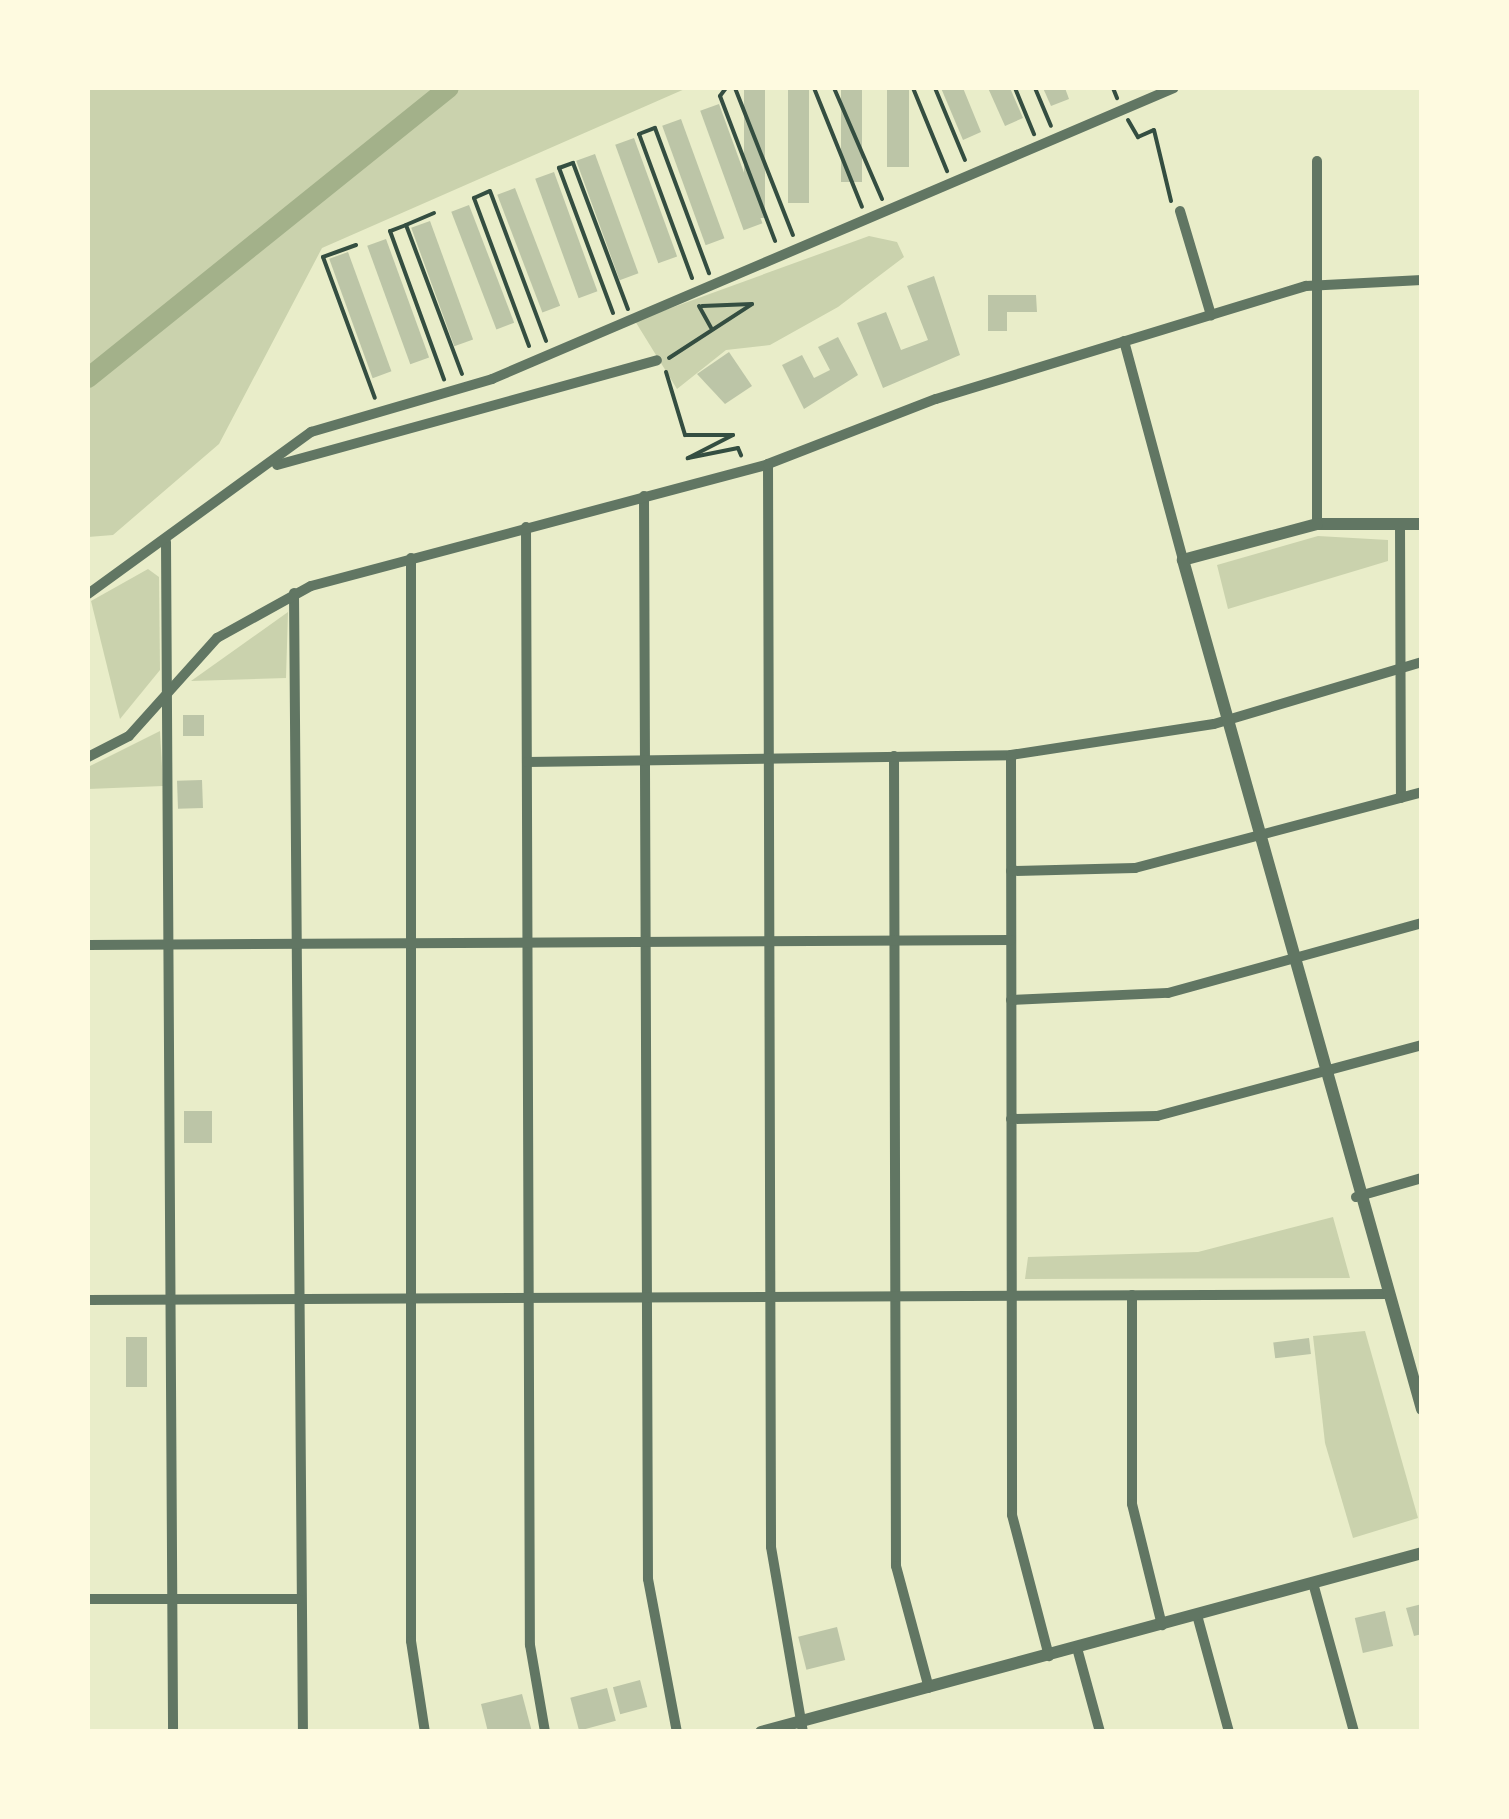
<!DOCTYPE html>
<html>
<head>
<meta charset="utf-8">
<style>
	body { margin:0 }
	#map { position:relative; width:1509px; height:1819px; overflow:hidden; background:#e9edc9; font-family:"Source Serif 4",serif }
	div>[style] { position:absolute }
	[style*='--x'] { left:calc(var(--x)*1px); top:calc(var(--y)*1px); width:calc(var(--w)*1px); rotate:calc(var(--a)*1deg) }
	.green>* { inset:0; background:#cad2ad }
	.canal>* { height:20px; margin:-10px; padding:0 10px; transform-origin:10px; border-radius:10px; background:#a3b18a }
	.building>* { inset:0; background:#bcc5a7; transform-origin:0 0 }
	.path>* { height:4px; margin:-2px; padding:0 2px; transform-origin:2px; border-radius:2px; background:#344e41 }
	.minor>* { height:10px; margin:-5px; padding:0 5px; transform-origin:5px; border-radius:5px; background:#617663 }
	.tertiary>* { height:12px; margin:-6px; padding:0 6px; transform-origin:6px; border-radius:6px; background:#617663 }
	span { translate:-50% -50%; white-space:nowrap; text-align:center; line-height:1.15; -webkit-text-stroke:10px #fefae0; paint-order:stroke }
	.frame { position:absolute; inset:0; border:90px solid #fefae0; pointer-events:none }
</style>
</head>
<body>
<div id="map">
	<div class="green">
		<div style="clip-path:polygon(88px 88px,687px 88px,322px 248px,219px 444px,113px 535px,88px 537px)"></div>
		<div style="clip-path:polygon(869px 236px,897px 242px,904px 257px,838px 307px,770px 345px,726px 350px,677px 389px,635px 321px)"></div>
		<div style="clip-path:polygon(1318px 536px,1388px 540px,1388px 561px,1228px 609px,1217px 565px)"></div>
		<div style="clip-path:polygon(148px 569px,159px 577px,160px 670px,120px 719px,91px 601px)"></div>
		<div style="clip-path:polygon(288px 612px,286px 678px,191px 681px)"></div>
		<div style="clip-path:polygon(160px 731px,163px 786px,88px 789px,88px 767px)"></div>
		<div style="clip-path:polygon(1333px 1217px,1350px 1278px,1025px 1279px,1028px 1257px,1198px 1252px)"></div>
		<div style="clip-path:polygon(1365px 1331px,1418px 1518px,1353px 1538px,1325px 1443px,1313px 1336px)"></div>
	</div>
	<div class="canal">
		<div style="--x:88;--y:378;--w:463;--a:-38.8"></div>
	</div>
	<div class="building">
		<div style="left:744px;top:88px;width:21px;height:130px"></div>
		<div style="left:788px;top:88px;width:21px;height:115px"></div>
		<div style="left:841px;top:88px;width:21px;height:94px"></div>
		<div style="left:887px;top:88px;width:22px;height:79px"></div>
		<div style="clip-path:polygon(941px 88px,963px 88px,981px 132px,963px 140px)"></div>
		<div style="clip-path:polygon(988px 88px,1010px 88px,1023px 118px,1005px 126px)"></div>
		<div style="clip-path:polygon(1043px 88px,1065px 88px,1069px 99px,1051px 106px)"></div>
		<div style="left:719px;top:104px;width:127px;height:20px;rotate:70deg"></div>
		<div style="left:681px;top:119px;width:127px;height:20px;rotate:70deg"></div>
		<div style="left:634px;top:138px;width:126px;height:20px;rotate:70deg"></div>
		<div style="left:595px;top:154px;width:127px;height:20px;rotate:70deg"></div>
		<div style="left:554px;top:172px;width:127px;height:20px;rotate:70deg"></div>
		<div style="left:515px;top:188px;width:126px;height:19px;rotate:69deg"></div>
		<div style="left:469px;top:205px;width:126px;height:19px;rotate:69deg"></div>
		<div style="left:430px;top:221px;width:126px;height:20px;rotate:70deg"></div>
		<div style="left:386px;top:239px;width:126px;height:20px;rotate:70deg"></div>
		<div style="left:348px;top:252px;width:127px;height:20px;rotate:70deg"></div>
		<div style="clip-path:polygon(934px 276px,960px 355px,883px 388px,857px 323px,886px 312px,901px 350px,928px 340px,907px 286px)"></div>
		<div style="clip-path:polygon(988px 295px,1036px 295px,1037px 312px,1007px 312px,1007px 331px,988px 331px)"></div>
		<div style="clip-path:polygon(838px 337px,858px 375px,804px 409px,782px 365px,802px 355px,814px 378px,830px 370px,818px 347px)"></div>
		<div style="clip-path:polygon(729px 352px,752px 386px,725px 404px,697px 374px)"></div>
		<div style="left:183px;top:715px;width:21px;height:21px"></div>
		<div style="left:202px;top:780px;width:28px;height:25px;rotate:88deg"></div>
		<div style="left:184px;top:1111px;width:28px;height:32px"></div>
		<div style="left:126px;top:1337px;width:21px;height:50px"></div>
		<div style="left:1309px;top:1338px;width:16px;height:36px;rotate:83deg"></div>
		<div style="clip-path:polygon(1422px 1604px,1422px 1634px,1414px 1636px,1406px 1608px)"></div>
		<div style="left:1385px;top:1611px;width:36px;height:31px;rotate:77deg"></div>
		<div style="left:837px;top:1627px;width:34px;height:40px;rotate:76deg"></div>
		<div style="left:640px;top:1680px;width:28px;height:28px;rotate:75deg"></div>
		<div style="left:607px;top:1688px;width:34px;height:38px;rotate:75deg"></div>
		<div style="clip-path:polygon(522px 1694px,532px 1732px,488px 1732px,481px 1704px)"></div>
	</div>
	<div class="path">
		<div style="--x:726;--y:88;--w:10;--a:127"></div>
		<div style="--x:720;--y:96;--w:155;--a:69.2"></div>
		<div style="--x:735;--y:88;--w:158;--a:68.5"></div>
		<div style="--x:814;--y:88;--w:128;--a:68"></div>
		<div style="--x:834;--y:88;--w:121;--a:66.6"></div>
		<div style="--x:913;--y:88;--w:90;--a:67.7"></div>
		<div style="--x:935;--y:88;--w:78;--a:67.4"></div>
		<div style="--x:1015;--y:88;--w:50;--a:67.6"></div>
		<div style="--x:1035;--y:88;--w:41;--a:67.2"></div>
		<div style="--x:1113;--y:88;--w:11;--a:68"></div>
		<div style="--x:1128;--y:120;--w:20;--a:60"></div>
		<div style="--x:1138;--y:137;--w:17;--a:-24"></div>
		<div style="--x:1154;--y:130;--w:73;--a:76.5"></div>
		<div style="--x:434;--y:213;--w:30;--a:157"></div>
		<div style="--x:406;--y:225;--w:159;--a:69.4"></div>
		<div style="--x:406;--y:225;--w:17;--a:159"></div>
		<div style="--x:390;--y:231;--w:158;--a:70"></div>
		<div style="--x:356;--y:245;--w:35;--a:160"></div>
		<div style="--x:323;--y:257;--w:150;--a:69.8"></div>
		<div style="--x:692;--y:278;--w:153;--a:-110.2"></div>
		<div style="--x:639;--y:134;--w:17;--a:-21"></div>
		<div style="--x:655;--y:128;--w:155;--a:69.6"></div>
		<div style="--x:699;--y:306;--w:25;--a:61"></div>
		<div style="--x:613;--y:313;--w:155;--a:-110.4"></div>
		<div style="--x:559;--y:168;--w:15;--a:-20"></div>
		<div style="--x:573;--y:163;--w:156;--a:69.4"></div>
		<div style="--x:529;--y:346;--w:158;--a:-110.4"></div>
		<div style="--x:474;--y:198;--w:17;--a:-24"></div>
		<div style="--x:490;--y:191;--w:160;--a:69.5"></div>
		<div style="--x:669;--y:358;--w:99;--a:-33"></div>
		<div style="--x:752;--y:304;--w:50;--a:177.7"></div>
		<div style="--x:666;--y:372;--w:66;--a:73.2"></div>
		<div style="--x:685;--y:435;--w:48;--a:0"></div>
		<div style="--x:733;--y:435;--w:51;--a:152.9"></div>
		<div style="--x:688;--y:458;--w:51;--a:-11.3"></div>
		<div style="--x:738;--y:448;--w:8;--a:67"></div>
	</div>
	<div class="minor">
		<div style="--x:1180;--y:211;--w:109;--a:73.4"></div>
		<div style="--x:1124;--y:341;--w:227;--a:74.9"></div>
		<div style="--x:768;--y:464;--w:1083;--a:89.84"></div>
		<div style="--x:771;--y:1547;--w:188;--a:80.2"></div>
		<div style="--x:277;--y:465;--w:394;--a:-15.4"></div>
		<div style="--x:644;--y:496;--w:1083;--a:89.79"></div>
		<div style="--x:648;--y:1579;--w:156;--a:79.3"></div>
		<div style="--x:1317;--y:524;--w:363;--a:-90"></div>
		<div style="--x:1400;--y:524;--w:274;--a:89.8"></div>
		<div style="--x:526;--y:527;--w:1118;--a:89.8"></div>
		<div style="--x:530;--y:1645;--w:88;--a:80.2"></div>
		<div style="--x:166;--y:542;--w:1190;--a:89.66"></div>
		<div style="--x:411;--y:558;--w:1083;--a:90"></div>
		<div style="--x:411;--y:1641;--w:92;--a:81.3"></div>
		<div style="--x:294;--y:593;--w:1139;--a:89.55"></div>
		<div style="--x:88;--y:594;--w:276;--a:-36"></div>
		<div style="--x:311;--y:432;--w:189;--a:-16.3"></div>
		<div style="--x:492;--y:379;--w:741;--a:-23.11"></div>
		<div style="--x:1011;--y:755;--w:760;--a:89.92"></div>
		<div style="--x:1012;--y:1515;--w:146;--a:75.3"></div>
		<div style="--x:894;--y:756;--w:810;--a:89.86"></div>
		<div style="--x:896;--y:1566;--w:126;--a:74.9"></div>
		<div style="--x:88;--y:757;--w:46;--a:-27.1"></div>
		<div style="--x:129;--y:736;--w:132;--a:-48.1"></div>
		<div style="--x:217;--y:638;--w:107;--a:-29"></div>
		<div style="--x:311;--y:586;--w:473;--a:-14.9"></div>
		<div style="--x:768;--y:464;--w:180;--a:-21.2"></div>
		<div style="--x:936;--y:399;--w:387;--a:-17"></div>
		<div style="--x:1306;--y:286;--w:116;--a:-3"></div>
		<div style="--x:527;--y:762;--w:484;--a:-0.8"></div>
		<div style="--x:1011;--y:755;--w:205;--a:-8.7"></div>
		<div style="--x:1214;--y:724;--w:217;--a:-16.6"></div>
		<div style="--x:1011;--y:871;--w:124;--a:-1.4"></div>
		<div style="--x:1135;--y:868;--w:297;--a:-14.8"></div>
		<div style="--x:88;--y:945;--w:923;--a:-0.31"></div>
		<div style="--x:1011;--y:1000;--w:157;--a:-2.6"></div>
		<div style="--x:1168;--y:993;--w:263;--a:-15.4"></div>
		<div style="--x:1011;--y:1119;--w:146;--a:-1.2"></div>
		<div style="--x:1157;--y:1116;--w:274;--a:-15"></div>
		<div style="--x:1356;--y:1197;--w:69;--a:-16.1"></div>
		<div style="--x:1132;--y:1295;--w:209;--a:90"></div>
		<div style="--x:1132;--y:1504;--w:125;--a:76.1"></div>
		<div style="--x:88;--y:1300;--w:1299;--a:-0.26"></div>
		<div style="--x:1313;--y:1583;--w:155;--a:74.6"></div>
		<div style="--x:88;--y:1599;--w:210;--a:0"></div>
		<div style="--x:1197;--y:1615;--w:121;--a:74.7"></div>
		<div style="--x:1077;--y:1648;--w:87;--a:74.7"></div>
	</div>
	<div class="tertiary">
		<div style="--x:1422;--y:524;--w:105;--a:180"></div>
		<div style="--x:1317;--y:524;--w:139;--a:165"></div>
		<div style="--x:1183;--y:560;--w:882;--a:74.28"></div>
		<div style="--x:761;--y:1732;--w:685;--a:-15.15"></div>
	</div>
	<div class="frame"></div>
</div>
</body>
</html>
